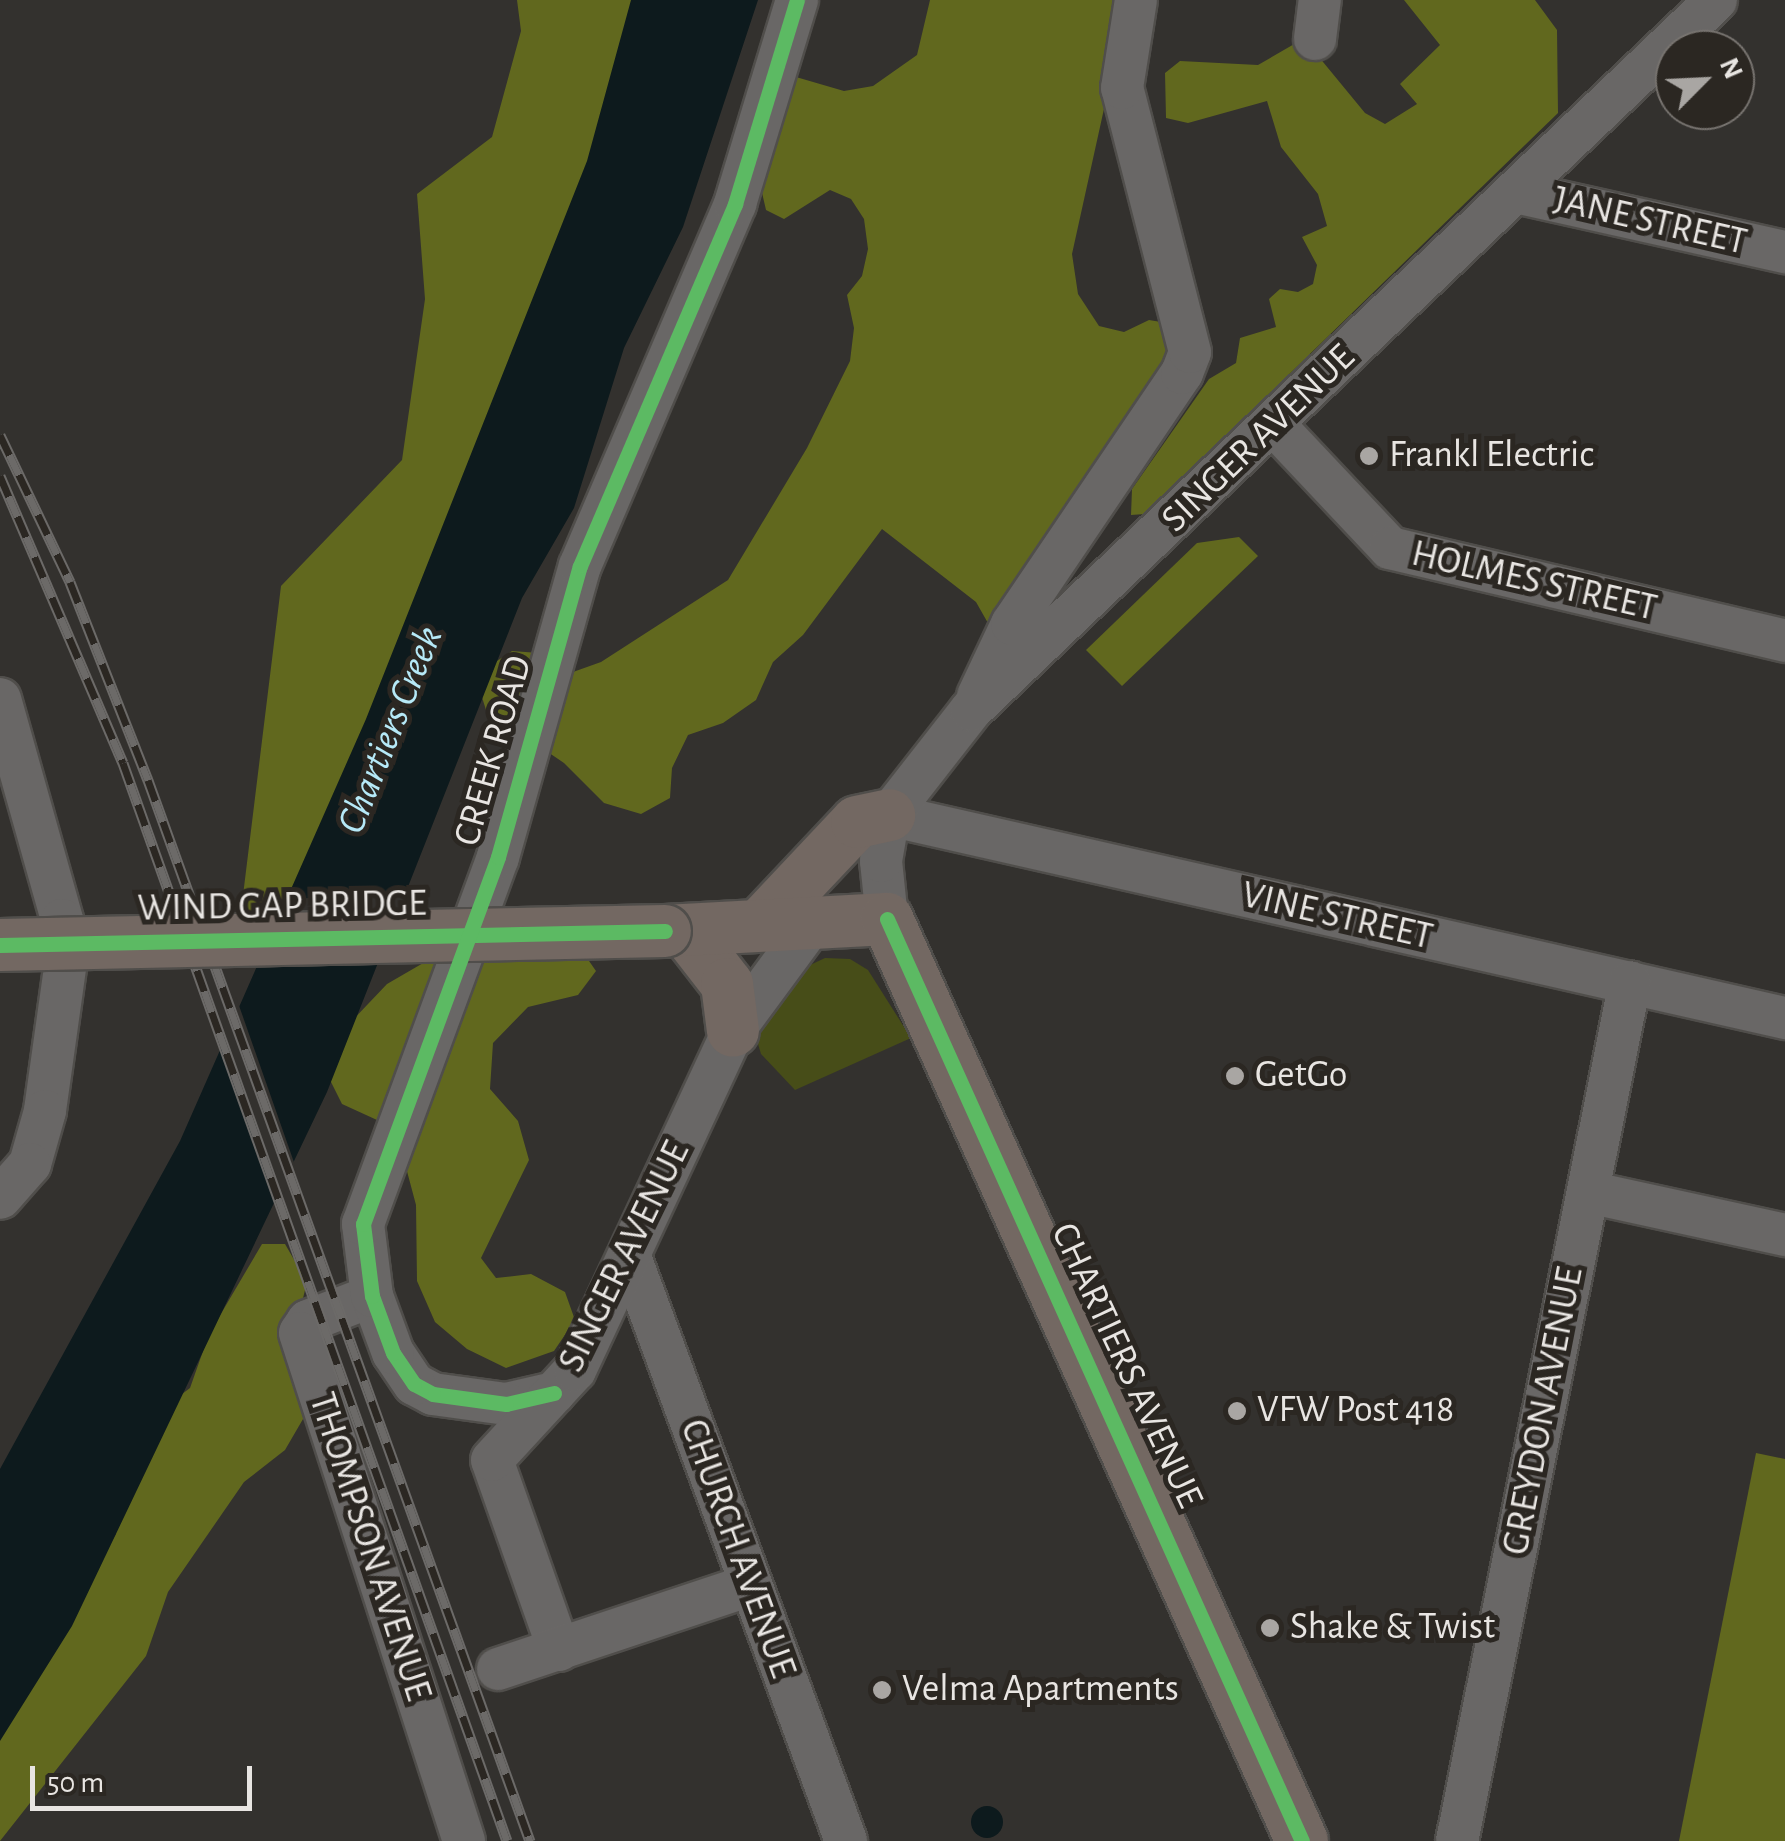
<!DOCTYPE html>
<html>
<head>
<meta charset="utf-8">
<style>
	body { margin:0 }
	#map { position:relative; width:1785px; height:1841px; overflow:hidden; background:#33312e; font-family:"Alegreya Sans",sans-serif }
	div>[style] { position:absolute }
	[style*='--x'] { left:calc(var(--x)*1px); top:calc(var(--y)*1px); width:calc(var(--w)*1px); rotate:calc(var(--a)*1deg) }
	.green>* { inset:0; background:#474d18 }
	.forest>* { inset:0; background:#61681e }
	.water>* { inset:0; background:#0d1a1d }
	.round { border-radius:50% }
	.pier>* { inset:0; background:#33312e }
	.roads { filter:drop-shadow(2px 0 #504e4b) drop-shadow(-2px 0 #504e4b) drop-shadow(0 2px #504e4b) drop-shadow(0 -2px #504e4b) }
	.minor>* { height:42px; margin:-21px; padding:0 21px; transform-origin:21px; border-radius:21px; background:#696766 }
	.major>* { height:52px; margin:-26px; padding:0 26px; transform-origin:26px; border-radius:26px; background:#736862 }
	.rail>* { height:11px; margin-top:-5.5px; transform-origin:0; background:repeating-linear-gradient(90deg,#2b2722 0 22px,#6c6a68 0 44px); box-sizing:border-box; border-block:2px solid #6c6a68 }
	.bridges { filter:drop-shadow(2px 0 #504e4b) drop-shadow(-2px 0 #504e4b) drop-shadow(0 2px #504e4b) drop-shadow(0 -2px #504e4b) }
	.major-bridge>* { height:52px; margin:-26px; padding:0 26px; transform-origin:26px; border-radius:26px; background:#736862 }
	.cycleway>* { height:15px; margin:-7.5px; padding:0 7.5px; transform-origin:7.5px; border-radius:7.5px; background:#5cba63 }
	.dots>* { width:28px; height:28px; translate:-50% -50%; box-sizing:border-box; border:5px solid #2b2722; border-radius:50% }
	span { translate:-50% -50%; white-space:nowrap; text-align:center; line-height:1.15; -webkit-text-stroke:10px #2b2722; paint-order:stroke }
	.street-label { font-size:38px; color:#e8e5e2 }
	.poi-label { font-size:38px; color:#e8e5e2 }
	.left { translate:0 -50%; text-align:left }
	.water-label { font-size:40px; color:#b6e9f7; font-style:italic }
	.north { position:absolute; left:1655px; top:30px; width:100px; height:100px; box-sizing:border-box; background:#2b2722; border:2px solid #77736f; border-radius:50%; rotate:66deg; font-size:28px; font-weight:700; line-height:40px; text-align:center; color:#e8e5e2 }
	.north::after { content:''; display:block; margin:auto; width:35px; height:45px; background:#a9a6a3; clip-path:polygon(50% 0,100% 100%,50% 72%,0 100%) }
	.scale { position:absolute; left:30px; top:1766px; width:222px; height:45px; box-sizing:border-box; border:5px solid #e8e5e2; border-top:0; padding-left:12px; font-size:30px; line-height:35px; white-space:nowrap; color:#e8e5e2; -webkit-text-stroke:8px #2b2722; paint-order:stroke }
</style>
</head>
<body>
<div id="map">
	<div class="green">
		<div style="clip-path:polygon(825px 958px,850px 959px,868px 970px,911px 1038px,795px 1090px,761px 1054px,756px 1037px,808px 966px)"></div>
	</div>
	<div class="forest">
		<div style="clip-path:polygon(517px 0,708px 0,298px 945px,238px 936px,281px 586px,402px 460px,425px 299px,417px 194px,492px 137px,521px 31px)"></div>
		<div style="clip-path:polygon(930px 0,1128px 0,1072px 254px,1078px 294px,1099px 326px,1124px 332px,1149px 320px,1167px 323px,1174px 353px,997px 639px,976px 602px,882px 529px,803px 635px,773px 662px,756px 700px,723px 723px,688px 735px,672px 768px,670px 798px,641px 814px,604px 803px,564px 763px,486px 710px,480px 691px,485px 669px,512px 651px,539px 653px,573px 672px,601px 662px,728px 580px,807px 448px,850px 361px,854px 328px,847px 295px,862px 276px,868px 249px,864px 219px,851px 199px,830px 190px,784px 219px,766px 210px,760px 184px,768px 145px,796px 77px,844px 91px,873px 86px,917px 55px)"></div>
		<div style="clip-path:polygon(1404px 0,1535px 0,1557px 30px,1558px 113px,1145px 514px,1131px 515px,1132px 489px,1209px 379px,1236px 363px,1240px 338px,1276px 327px,1269px 299px,1280px 289px,1298px 292px,1313px 284px,1317px 265px,1302px 237px,1327px 226px,1318px 194px,1281px 147px,1267px 101px,1188px 123px,1166px 118px,1165px 73px,1180px 61px,1258px 65px,1296px 43px,1314px 51px,1365px 113px,1385px 124px,1417px 104px,1400px 84px,1440px 45px)"></div>
		<div style="clip-path:polygon(1239px 537px,1258px 556px,1122px 686px,1086px 650px,1197px 543px)"></div>
		<div style="clip-path:polygon(580px 948px,596px 971px,578px 995px,528px 1007px,493px 1043px,490px 1089px,518px 1121px,529px 1160px,481px 1258px,496px 1278px,531px 1274px,565px 1292px,575px 1320px,554px 1351px,506px 1368px,467px 1349px,435px 1322px,417px 1281px,416px 1205px,404px 1160px,377px 1120px,342px 1104px,325px 1070px,330px 1044px,387px 984px,437px 955px)"></div>
		<div style="clip-path:polygon(262px 1244px,285px 1244px,307px 1282px,291px 1347px,310px 1407px,285px 1450px,244px 1482px,168px 1592px,146px 1656px,0 1841px,0 1718px,116px 1534px,104px 1505px,158px 1412px,190px 1388px,209px 1334px)"></div>
		<div style="clip-path:polygon(1756px 1453px,1785px 1459px,1785px 1841px,1679px 1841px)"></div>
	</div>
	<div class="water">
		<div style="clip-path:polygon(631px 0,758px 0,683px 227px,624px 348px,574px 508px,522px 598px,327px 1092px,72px 1626px,0 1741px,0 1469px,180px 1141px,366px 719px,587px 161px)"></div>
		<div class="round" style="left:971px;top:1806px;width:32px;height:32px"></div>
	</div>
	<div class="pier">
		<div style="clip-path:polygon(411px 895px,384px 963px,251px 961px,278px 899px)"></div>
		<div style="clip-path:polygon(236px 997px,296px 1168px,278px 1207px,219px 1038px)"></div>
	</div>
	<div class="roads">
		<div class="minor">
			<div style="--x:1315;--y:39;--w:39;--a:-83"></div>
			<div style="--x:1516;--y:192;--w:276;--a:12.6"></div>
			<div style="--x:1274;--y:425;--w:169;--a:46.7"></div>
			<div style="--x:1390;--y:548;--w:406;--a:13.2"></div>
			<div style="--x:978;--y:696;--w:80;--a:-64.7"></div>
			<div style="--x:1012;--y:624;--w:303;--a:-55.9"></div>
			<div style="--x:1182;--y:373;--w:22;--a:-69"></div>
			<div style="--x:1190;--y:352;--w:273;--a:-104.4"></div>
			<div style="--x:1122;--y:88;--w:89;--a:-81"></div>
			<div style="--x:0;--y:699;--w:230;--a:74.3"></div>
			<div style="--x:62;--y:920;--w:41;--a:84.4"></div>
			<div style="--x:66;--y:961;--w:151;--a:98"></div>
			<div style="--x:45;--y:1111;--w:55;--a:105.8"></div>
			<div style="--x:30;--y:1164;--w:45;--a:131.4"></div>
			<div style="--x:889;--y:815;--w:919;--a:12.77"></div>
			<div style="--x:887;--y:919;--w:58;--a:-95.9"></div>
			<div style="--x:881;--y:861;--w:47;--a:-80.1"></div>
			<div style="--x:889;--y:815;--w:133;--a:-52"></div>
			<div style="--x:971;--y:710;--w:1029;--a:-43.62"></div>
			<div style="--x:1588;--y:1192;--w:202;--a:12.3"></div>
			<div style="--x:630;--y:1257;--w:623;--a:69.7"></div>
			<div style="--x:372;--y:1296;--w:69;--a:158.7"></div>
			<div style="--x:308;--y:1321;--w:14;--a:124"></div>
			<div style="--x:300;--y:1333;--w:534;--a:72.11"></div>
			<div style="--x:554;--y:1393;--w:49;--a:167.1"></div>
			<div style="--x:506;--y:1404;--w:74;--a:-172.2"></div>
			<div style="--x:433;--y:1394;--w:21;--a:-152"></div>
			<div style="--x:414;--y:1384;--w:37;--a:-124"></div>
			<div style="--x:393;--y:1353;--w:61;--a:-110.2"></div>
			<div style="--x:372;--y:1296;--w:73;--a:-97.1"></div>
			<div style="--x:363;--y:1224;--w:391;--a:-69.8"></div>
			<div style="--x:498;--y:857;--w:302;--a:-74.3"></div>
			<div style="--x:580;--y:566;--w:394;--a:-66.8"></div>
			<div style="--x:735;--y:204;--w:213;--a:-73.1"></div>
			<div style="--x:559;--y:1650;--w:201;--a:-109.4"></div>
			<div style="--x:492;--y:1460;--w:122;--a:-47.3"></div>
			<div style="--x:575;--y:1370;--w:374;--a:-65"></div>
			<div style="--x:733;--y:1031;--w:137;--a:-53.6"></div>
			<div style="--x:498;--y:1669;--w:266;--a:-18.4"></div>
			<div style="--x:1457;--y:1841;--w:876;--a:-78.61"></div>
		</div>
		<div class="major">
			<div style="--x:760;--y:925;--w:141;--a:-46.7"></div>
			<div style="--x:857;--y:822;--w:33;--a:-12"></div>
			<div style="--x:685;--y:930;--w:68;--a:52.1"></div>
			<div style="--x:727;--y:984;--w:47;--a:82.7"></div>
			<div style="--x:665;--y:931;--w:222;--a:-3.1"></div>
			<div style="--x:887;--y:919;--w:1011;--a:65.77"></div>
		</div>
	</div>
	<div class="rail">
		<div style="--x:0;--y:435;--w:163;--a:64.5"></div>
		<div style="--x:70;--y:582;--w:213;--a:68.5"></div>
		<div style="--x:148;--y:780;--w:1128;--a:70.2"></div>
		<div style="--x:0;--y:476;--w:312;--a:66.8"></div>
		<div style="--x:123;--y:763;--w:1144;--a:70.39"></div>
	</div>
	<div class="bridges">
		<div class="major-bridge">
			<div style="--x:0;--y:945;--w:665;--a:-1.21"></div>
		</div>
	</div>
	<div class="cycleway">
		<div style="--x:887;--y:919;--w:1011;--a:65.77"></div>
		<div style="--x:0;--y:945;--w:665;--a:-1.21"></div>
		<div style="--x:554;--y:1393;--w:49;--a:167.1"></div>
		<div style="--x:506;--y:1404;--w:74;--a:-172.2"></div>
		<div style="--x:433;--y:1394;--w:21;--a:-152"></div>
		<div style="--x:414;--y:1384;--w:37;--a:-124"></div>
		<div style="--x:393;--y:1353;--w:61;--a:-110.2"></div>
		<div style="--x:372;--y:1296;--w:73;--a:-97.1"></div>
		<div style="--x:363;--y:1224;--w:391;--a:-69.8"></div>
		<div style="--x:498;--y:857;--w:302;--a:-74.3"></div>
		<div style="--x:580;--y:566;--w:394;--a:-66.8"></div>
		<div style="--x:735;--y:204;--w:213;--a:-73.1"></div>
	</div>
	<div class="dots">
		<div style="left:1369px;top:456px;background:#a9a6a3"></div>
		<div style="left:1235px;top:1076px;background:#a9a6a3"></div>
		<div style="left:1237px;top:1411px;background:#a9a6a3"></div>
		<div style="left:1270px;top:1628px;background:#a9a6a3"></div>
		<div style="left:882px;top:1690px;background:#a9a6a3"></div>
	</div>
	<div class="street-label">
		<span style="left:1650px;top:222px;rotate:13deg">JANE STREET</span>
		<span style="left:1259px;top:439px;rotate:-44deg">SINGER AVENUE</span>
		<span style="left:1534px;top:582px;rotate:13deg">HOLMES STREET</span>
		<span style="left:494px;top:751px;rotate:-74deg">CREEK ROAD</span>
		<span style="left:282px;top:907px;rotate:-1deg">WIND GAP BRIDGE</span>
		<span style="left:1337px;top:917px;rotate:13deg">VINE STREET</span>
		<span style="left:625px;top:1257px;rotate:-64deg">SINGER AVENUE</span>
		<span style="left:1126px;top:1366px;rotate:65deg">CHARTIERS AVENUE</span>
		<span style="left:1544px;top:1411px;rotate:-79deg">GREYDON AVENUE</span>
		<span style="left:369px;top:1547px;rotate:72deg">THOMPSON AVENUE</span>
		<span style="left:737px;top:1549px;rotate:70deg">CHURCH AVENUE</span>
	</div>
	<div class="poi-label">
		<span class="left" style="left:1389px;top:456px">Frankl Electric</span>
		<span class="left" style="left:1255px;top:1076px">GetGo</span>
		<span class="left" style="left:1257px;top:1411px">VFW Post 418</span>
		<span class="left" style="left:1290px;top:1628px">Shake &amp; Twist</span>
		<span class="left" style="left:902px;top:1690px">Velma Apartments</span>
	</div>
	<div class="water-label">
		<span style="left:390px;top:730px;rotate:-68deg">Chartiers Creek</span>
	</div>
	<div class="north">N</div>
	<div class="scale">50 m</div>
</div>
</body>
</html>
